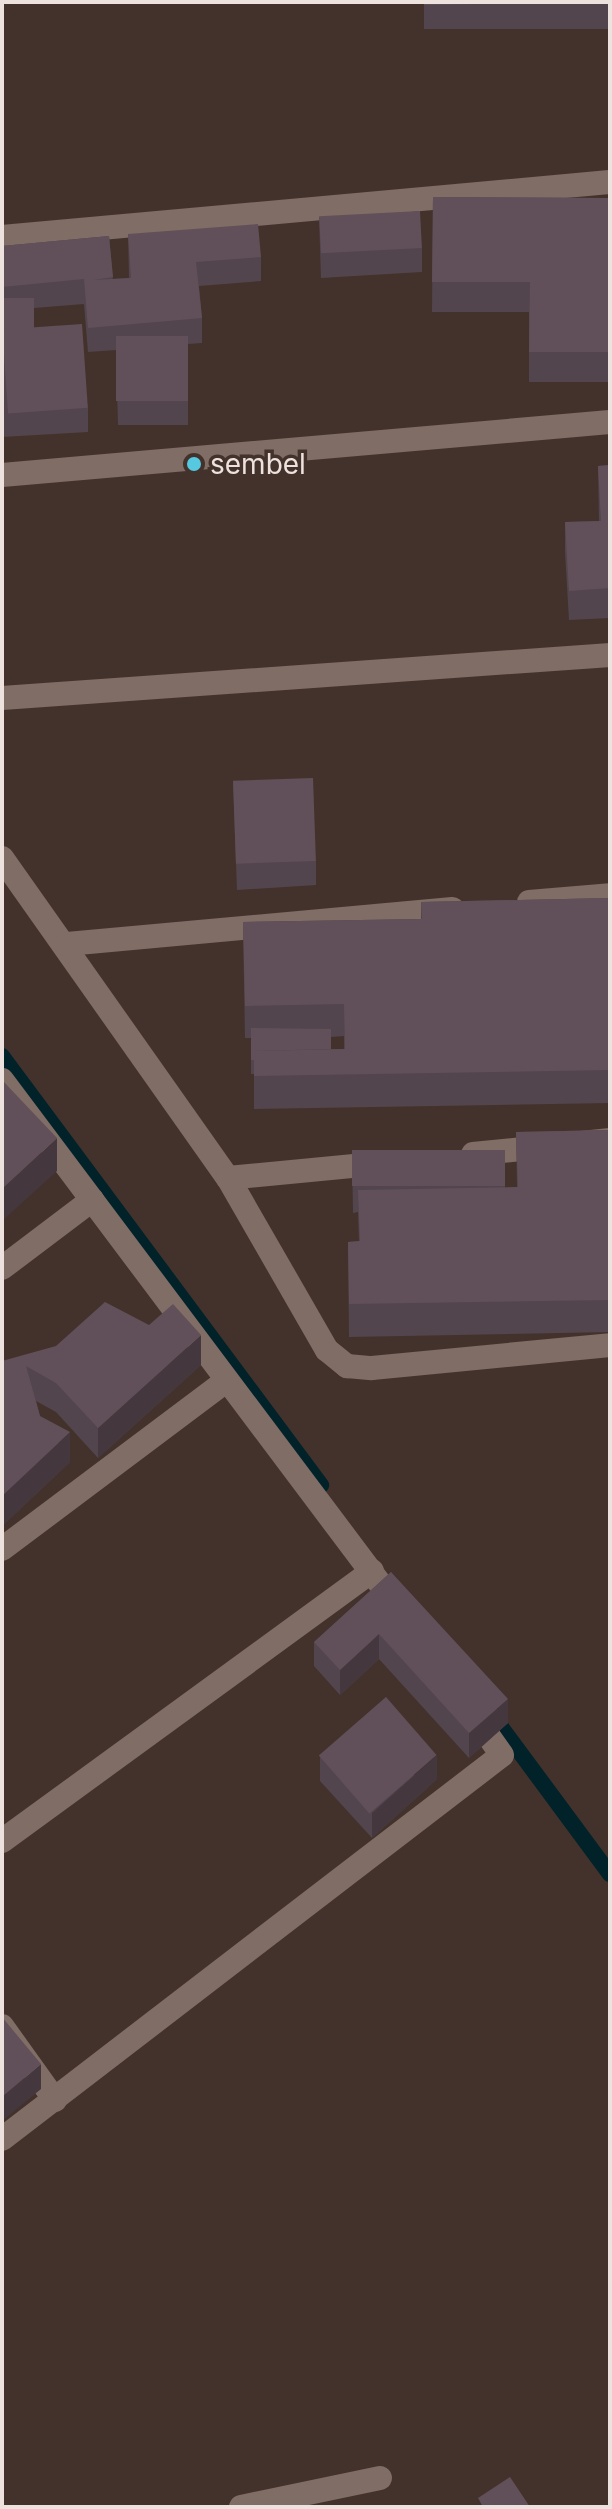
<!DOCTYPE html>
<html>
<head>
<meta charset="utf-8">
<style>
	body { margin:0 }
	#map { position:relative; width:612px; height:2509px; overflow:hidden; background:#43322b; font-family:Inter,sans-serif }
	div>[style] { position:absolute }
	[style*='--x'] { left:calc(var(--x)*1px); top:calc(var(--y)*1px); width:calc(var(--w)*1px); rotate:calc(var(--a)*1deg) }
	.stream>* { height:16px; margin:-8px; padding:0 8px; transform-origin:8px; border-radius:8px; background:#022229 }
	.street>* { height:24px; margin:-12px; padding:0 12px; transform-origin:12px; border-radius:12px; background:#806d66 }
	.wall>* { inset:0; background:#53454d; transform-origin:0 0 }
	.shaded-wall>* { inset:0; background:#44383e }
	.building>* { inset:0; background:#615059; transform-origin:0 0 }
	.dots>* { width:22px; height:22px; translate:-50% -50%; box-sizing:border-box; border:4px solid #43322b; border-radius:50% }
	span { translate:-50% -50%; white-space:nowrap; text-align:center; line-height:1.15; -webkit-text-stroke:7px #43322b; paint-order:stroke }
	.poi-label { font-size:28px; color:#ede2de }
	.left { translate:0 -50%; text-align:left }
	.frame { position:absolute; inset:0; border:4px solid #ede2de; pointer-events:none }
</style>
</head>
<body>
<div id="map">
	<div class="stream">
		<div style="--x:2;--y:1056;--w:535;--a:53.37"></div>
		<div style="--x:490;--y:1712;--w:202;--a:53.5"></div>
	</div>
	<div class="street">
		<div style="--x:2;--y:237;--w:610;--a:-5.17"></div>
		<div style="--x:2;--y:475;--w:610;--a:-4.98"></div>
		<div style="--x:2;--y:698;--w:610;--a:-4.05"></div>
		<div style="--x:2;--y:858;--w:392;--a:54.8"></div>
		<div style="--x:228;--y:1178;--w:198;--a:60.1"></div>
		<div style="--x:327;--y:1350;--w:26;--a:39"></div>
		<div style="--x:347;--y:1366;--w:25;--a:5"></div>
		<div style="--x:372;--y:1368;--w:239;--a:-5.5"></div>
		<div style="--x:529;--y:902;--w:81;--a:-4.9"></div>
		<div style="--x:67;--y:944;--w:387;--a:-5.2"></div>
		<div style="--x:2;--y:1080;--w:661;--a:53.11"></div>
		<div style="--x:473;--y:1154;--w:138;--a:-5.8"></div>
		<div style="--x:228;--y:1178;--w:158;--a:-5.5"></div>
		<div style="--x:2;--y:1268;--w:113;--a:-37.1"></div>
		<div style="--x:2;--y:1549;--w:281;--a:-36.9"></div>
		<div style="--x:2;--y:1841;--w:458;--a:-36.1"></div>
		<div style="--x:2;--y:2026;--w:91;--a:54.4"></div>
		<div style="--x:2;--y:2139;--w:630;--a:-37.52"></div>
		<div style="--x:502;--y:1755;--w:50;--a:-125.3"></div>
		<div style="--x:241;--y:2507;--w:142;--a:-11.8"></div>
	</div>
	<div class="wall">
		<div style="left:424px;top:2px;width:186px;height:27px"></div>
		<div style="clip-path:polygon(433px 197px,610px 198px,610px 382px,529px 382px,529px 312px,432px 312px)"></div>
		<div style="clip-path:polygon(319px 217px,422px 248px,422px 272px,321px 278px)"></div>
		<div style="clip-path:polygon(128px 234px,261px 257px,261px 281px,199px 286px,202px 318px,202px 343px,188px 344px,188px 425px,118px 425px,116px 350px,88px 352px,84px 304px,34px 308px,34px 328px,88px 408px,88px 432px,2px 437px,2px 246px,109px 236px,113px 279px,129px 278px)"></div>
		<div style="clip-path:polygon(610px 465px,610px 618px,569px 620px,565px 552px,565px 522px,599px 521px,598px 466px)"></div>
		<div style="clip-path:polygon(233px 781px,316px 861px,316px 885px,237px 890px)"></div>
		<div style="clip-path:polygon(evenodd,610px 898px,610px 1103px,254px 1109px,254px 1074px,251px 1074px,251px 1038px,245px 1038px,243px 922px,421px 919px,421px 902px,610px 898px,344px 1036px,344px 1049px,331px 1049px,331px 1037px,344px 1036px)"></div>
		<div style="clip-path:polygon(610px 1130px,610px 1332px,349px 1337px,348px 1242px,359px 1241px,358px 1212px,353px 1213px,352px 1153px,505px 1150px,505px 1188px,517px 1187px,516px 1132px)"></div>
		<div style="clip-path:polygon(2px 1361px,201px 1365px,98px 1458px,56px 1412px,36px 1401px,40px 1416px,70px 1462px,2px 1526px)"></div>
		<div style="clip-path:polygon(391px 1572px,508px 1723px,469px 1758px,379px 1659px,340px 1695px,314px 1666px,314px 1642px)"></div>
		<div style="clip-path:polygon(320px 1757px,437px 1779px,372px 1838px,320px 1781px)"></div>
	</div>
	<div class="shaded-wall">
		<div style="clip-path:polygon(57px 1138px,57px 1171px,2px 1221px,2px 1189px)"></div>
		<div style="clip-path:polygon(201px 1335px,201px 1365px,98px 1458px,98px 1428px)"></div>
		<div style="clip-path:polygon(70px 1432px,70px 1462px,2px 1526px,2px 1496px)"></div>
		<div style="clip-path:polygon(379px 1634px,379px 1659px,340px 1695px,340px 1670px)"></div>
		<div style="clip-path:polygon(508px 1699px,508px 1723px,469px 1758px,469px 1733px)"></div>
		<div style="clip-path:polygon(437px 1755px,437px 1779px,372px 1838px,372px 1813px)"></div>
		<div style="clip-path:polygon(41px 2064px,41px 2089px,2px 2121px,2px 2097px)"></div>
	</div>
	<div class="building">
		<div style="clip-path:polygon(424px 2px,610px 2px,424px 5px)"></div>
		<div style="clip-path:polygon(433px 197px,610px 198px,610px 352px,529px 352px,530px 282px,432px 282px)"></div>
		<div style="left:420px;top:211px;width:37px;height:101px;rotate:87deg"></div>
		<div style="clip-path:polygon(258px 224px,261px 257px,196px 262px,202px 318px,88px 328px,84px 279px,2px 287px,2px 246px,109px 236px,113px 277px,93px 280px,131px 278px,128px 234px)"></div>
		<div style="left:2px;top:298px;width:32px;height:32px"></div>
		<div style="left:82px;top:324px;width:84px;height:80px;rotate:86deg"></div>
		<div style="left:188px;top:336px;width:65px;height:72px;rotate:90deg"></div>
		<div style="clip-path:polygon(610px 465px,610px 588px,569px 591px,565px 522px,601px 521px,598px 466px)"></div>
		<div style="left:313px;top:778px;width:83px;height:80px;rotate:88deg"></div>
		<div style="clip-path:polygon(610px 898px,610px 1070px,254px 1076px,254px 1051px,345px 1049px,344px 1004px,245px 1006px,243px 922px,422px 919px,421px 902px)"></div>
		<div style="clip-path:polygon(251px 1028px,331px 1029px,331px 1049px,254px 1051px,254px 1060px,251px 1060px)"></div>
		<div style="clip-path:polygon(2px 1080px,57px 1138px,2px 1189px)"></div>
		<div style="clip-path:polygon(610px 1130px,610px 1300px,349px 1304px,348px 1242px,360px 1241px,358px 1190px,518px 1187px,516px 1132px)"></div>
		<div style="left:505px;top:1150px;width:36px;height:153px;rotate:90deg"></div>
		<div style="clip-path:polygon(105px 1302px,149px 1325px,173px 1304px,201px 1335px,98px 1428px,56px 1383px,26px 1366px,40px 1416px,70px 1432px,2px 1496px,2px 1361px,56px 1346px)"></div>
		<div style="clip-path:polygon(391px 1572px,508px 1699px,469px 1733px,379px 1634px,340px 1670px,314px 1642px)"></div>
		<div style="left:386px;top:1697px;width:77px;height:89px;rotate:49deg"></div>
		<div style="clip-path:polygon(2px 2017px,41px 2064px,2px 2097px)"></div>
		<div style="clip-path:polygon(510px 2477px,530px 2507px,483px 2507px,478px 2498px)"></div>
	</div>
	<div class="dots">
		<div style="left:194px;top:464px;background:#56c9e1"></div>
	</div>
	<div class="poi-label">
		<span class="left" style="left:210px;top:464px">sembel</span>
	</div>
	<div class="frame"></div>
</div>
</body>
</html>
